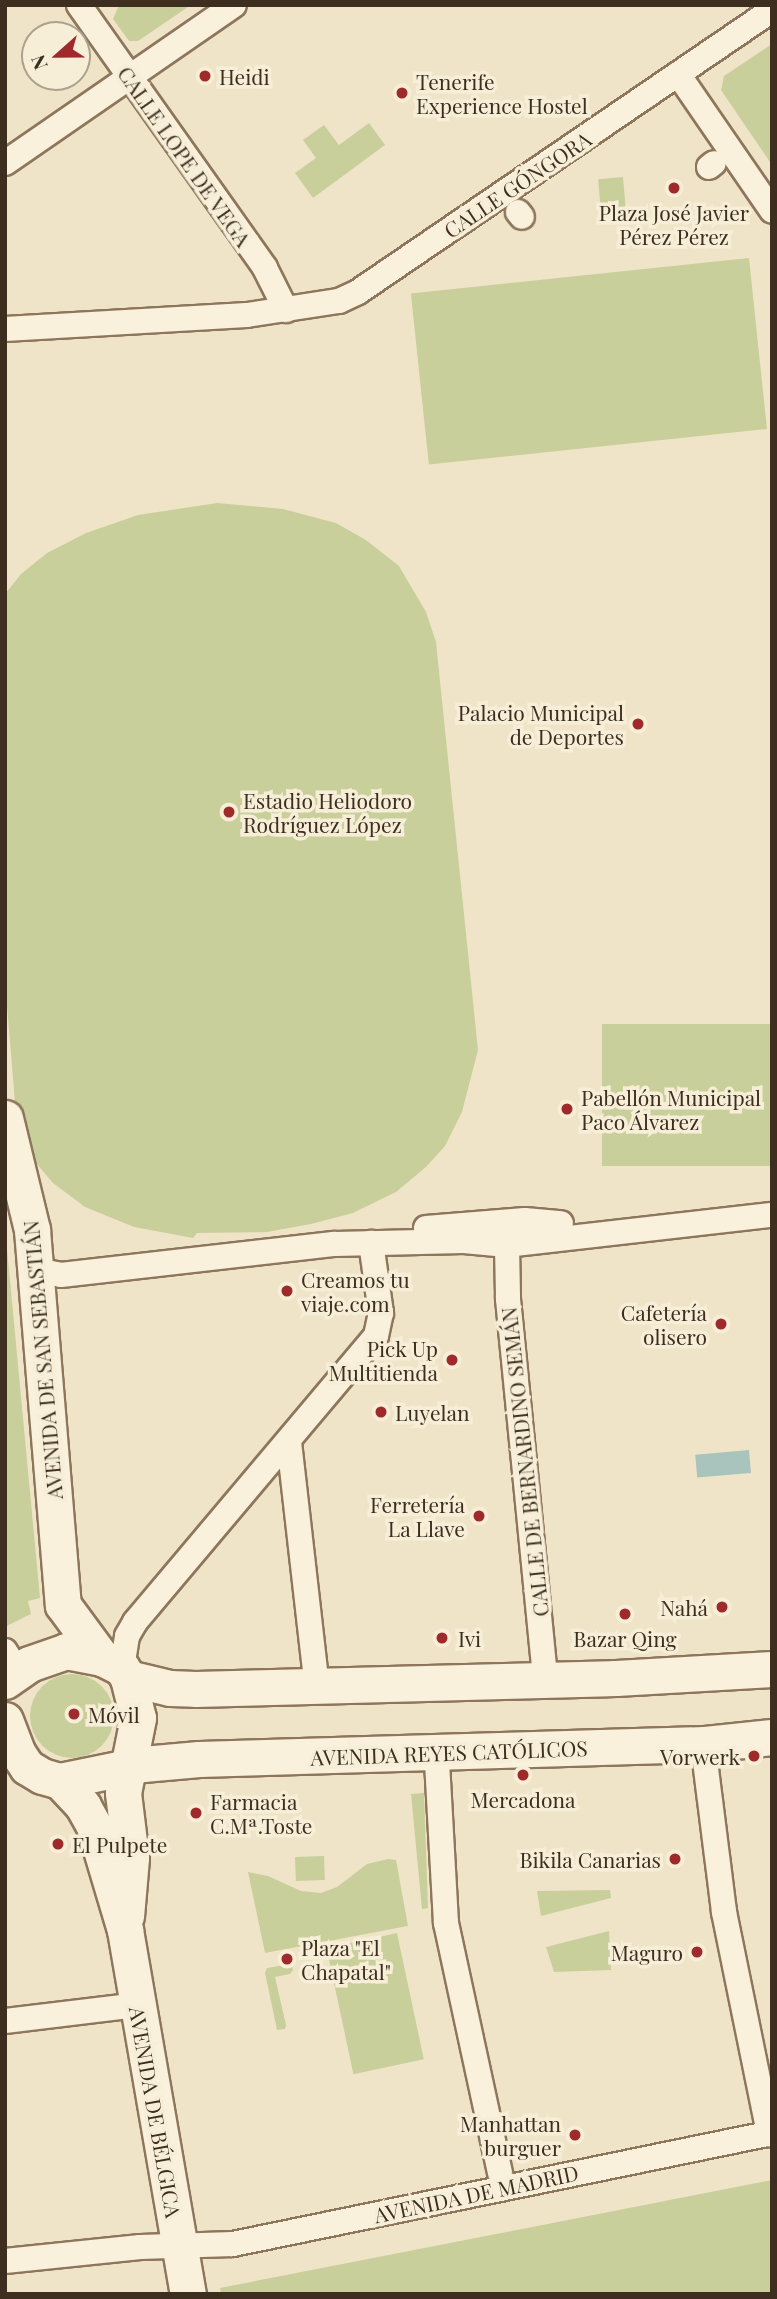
<!DOCTYPE html>
<html>
<head>
<meta charset="utf-8">
<style>
	body { margin:0 }
	#map { position:relative; width:777px; height:2299px; overflow:hidden; background:#f0e4c8; font-family:"Playfair Display",serif }
	div>[style] { position:absolute }
	[style*='--x'] { left:calc(var(--x)*1px); top:calc(var(--y)*1px); width:calc(var(--w)*1px); rotate:calc(var(--a)*1deg) }
	.green>* { inset:0; background:#c9cf9b; transform-origin:0 0 }
	.round { border-radius:50% }
	.water>* { inset:0; background:#a9c4bc; transform-origin:0 0 }
	.roads { filter:drop-shadow(2px 0 #8d765c) drop-shadow(-2px 0 #8d765c) drop-shadow(0 2px #8d765c) drop-shadow(0 -2px #8d765c) }
	.street>* { height:24px; margin:-12px; padding:0 12px; transform-origin:12px; border-radius:12px; background:#faf1dc }
	.secondary>* { height:35px; margin:-17.5px; padding:0 17.5px; transform-origin:17.5px; border-radius:17.5px; background:#faf1dc }
	.dots>* { width:19px; height:19px; translate:-50% -50%; box-sizing:border-box; border:4px solid #f7eed8; border-radius:50% }
	span { translate:-50% -50%; white-space:nowrap; text-align:center; line-height:1.15; -webkit-text-stroke:7px #f7eed8; paint-order:stroke }
	.poi-label { font-size:21px; color:#3d2e20 }
	.left { translate:0 -50%; text-align:left }
	.right { translate:-100% -50%; text-align:right }
	.street-label { font-size:21px; color:#3d2e20 }
	.frame { position:absolute; inset:0; border:7px solid #3d2e20; pointer-events:none }
	.north { position:absolute; left:21px; top:21px; width:70px; height:70px; box-sizing:border-box; background:#f7eed8; border:2px solid #ada18e; border-radius:50%; rotate:249deg; font-size:19px; font-weight:700; line-height:28px; text-align:center; color:#3d2e20 }
	.north::after { content:''; display:block; margin:auto; width:24px; height:32px; background:#9e2a2b; clip-path:polygon(50% 0,100% 100%,50% 72%,0 100%) }
</style>
</head>
<body>
<div id="map">
	<div class="green">
		<div style="clip-path:polygon(119px 5px,191px 5px,138px 41px,129px 41px,113px 19px)"></div>
		<div style="clip-path:polygon(772px 44px,772px 165px,721px 90px,724px 76px)"></div>
		<div style="clip-path:polygon(369px 123px,385px 145px,313px 198px,295px 173px,316px 158px,303px 140px,324px 125px,339px 145px)"></div>
		<div style="left:623px;top:177px;width:32px;height:25px;rotate:85deg"></div>
		<div style="left:749px;top:258px;width:172px;height:340px;rotate:84deg"></div>
		<div style="clip-path:polygon(217px 503px,283px 509px,336px 523px,366px 540px,399px 566px,426px 612px,436px 642px,478px 1050px,462px 1112px,445px 1146px,426px 1167px,396px 1192px,353px 1213px,311px 1224px,267px 1232px,197px 1233px,193px 1238px,134px 1227px,85px 1207px,53px 1183px,36px 1163px,16px 1115px,5px 982px,5px 594px,21px 574px,47px 553px,86px 533px,138px 515px)"></div>
		<div style="left:772px;top:1024px;width:142px;height:170px;rotate:90deg"></div>
		<div style="clip-path:polygon(5px 1227px,40px 1598px,28px 1601px,31px 1614px,5px 1627px)"></div>
		<div class="round" style="left:30px;top:1674px;width:84px;height:84px"></div>
		<div style="clip-path:polygon(424px 1793px,428px 1908px,422px 1909px,411px 1794px)"></div>
		<div style="left:324px;top:1856px;width:24px;height:29px;rotate:88deg"></div>
		<div style="clip-path:polygon(388px 1859px,396px 1860px,408px 1926px,265px 1953px,248px 1872px,268px 1876px,301px 1891px,321px 1893px,337px 1887px,367px 1864px)"></div>
		<div style="clip-path:polygon(610px 1890px,611px 1898px,541px 1916px,537px 1891px)"></div>
		<div style="clip-path:polygon(609px 1931px,611px 1970px,554px 1972px,546px 1947px)"></div>
		<div style="left:397px;top:1933px;width:129px;height:72px;rotate:78deg"></div>
		<div style="clip-path:polygon(291px 1964px,293px 1970px,290px 1974px,275px 1977px,286px 2025px,285px 2029px,277px 2030px,265px 1973px,267px 1968px)"></div>
		<div style="clip-path:polygon(772px 2180px,772px 2294px,221px 2294px,220px 2288px)"></div>
	</div>
	<div class="water">
		<div style="left:749px;top:1450px;width:23px;height:54px;rotate:85deg"></div>
	</div>
	<div class="roads">
		<div class="street">
			<div style="--x:79;--y:5;--w:322;--a:54.7"></div>
			<div style="--x:265;--y:268;--w:47;--a:63.4"></div>
			<div style="--x:678;--y:74;--w:166;--a:55.5"></div>
			<div style="--x:5;--y:163;--w:278;--a:-34.6"></div>
			<div style="--x:709;--y:167;--w:6;--a:-39"></div>
			<div style="--x:518;--y:212;--w:6;--a:51"></div>
			<div style="--x:5;--y:329;--w:242;--a:-3.3"></div>
			<div style="--x:247;--y:315;--w:93;--a:-8.7"></div>
			<div style="--x:339;--y:301;--w:21;--a:-25"></div>
			<div style="--x:358;--y:292;--w:501;--a:-34.26"></div>
			<div style="--x:426;--y:1228;--w:99;--a:-4.6"></div>
			<div style="--x:525;--y:1220;--w:36;--a:5"></div>
			<div style="--x:507;--y:1245;--w:54;--a:88.9"></div>
			<div style="--x:508;--y:1299;--w:382;--a:84.4"></div>
			<div style="--x:36;--y:1270;--w:25;--a:11"></div>
			<div style="--x:61;--y:1275;--w:276;--a:-6.5"></div>
			<div style="--x:335;--y:1244;--w:129;--a:-1.3"></div>
			<div style="--x:464;--y:1241;--w:43;--a:5.3"></div>
			<div style="--x:507;--y:1245;--w:267;--a:-6.5"></div>
			<div style="--x:289;--y:1442;--w:246;--a:83.5"></div>
			<div style="--x:5;--y:1651;--w:19;--a:58"></div>
			<div style="--x:122;--y:1668;--w:32;--a:-81"></div>
			<div style="--x:127;--y:1636;--w:16;--a:-60"></div>
			<div style="--x:135;--y:1622;--w:374;--a:-49.9"></div>
			<div style="--x:376;--y:1336;--w:24;--a:-78"></div>
			<div style="--x:381;--y:1313;--w:71;--a:-98.1"></div>
			<div style="--x:704;--y:1753;--w:160;--a:82.8"></div>
			<div style="--x:724;--y:1912;--w:227;--a:78.5"></div>
			<div style="--x:437;--y:1762;--w:161;--a:86.8"></div>
			<div style="--x:446;--y:1923;--w:256;--a:77.8"></div>
			<div style="--x:5;--y:2021;--w:133;--a:-6.9"></div>
			<div style="--x:5;--y:2261;--w:136;--a:-5.9"></div>
			<div style="--x:140;--y:2247;--w:93;--a:-1.8"></div>
			<div style="--x:233;--y:2244;--w:550;--a:-11.64"></div>
		</div>
		<div class="secondary">
			<div style="--x:5;--y:1118;--w:115;--a:76.4"></div>
			<div style="--x:32;--y:1230;--w:376;--a:85.3"></div>
			<div style="--x:63;--y:1605;--w:66;--a:53.7"></div>
			<div style="--x:128;--y:1678;--w:43;--a:13.4"></div>
			<div style="--x:170;--y:1688;--w:25;--a:2"></div>
			<div style="--x:195;--y:1689;--w:421;--a:-1.5"></div>
			<div style="--x:616;--y:1678;--w:156;--a:-3.3"></div>
			<div style="--x:5;--y:1681;--w:29;--a:-35"></div>
			<div style="--x:29;--y:1664;--w:39;--a:-19"></div>
			<div style="--x:66;--y:1651;--w:37;--a:11"></div>
			<div style="--x:102;--y:1658;--w:22;--a:27"></div>
			<div style="--x:122;--y:1668;--w:12;--a:59"></div>
			<div style="--x:128;--y:1678;--w:41;--a:76"></div>
			<div style="--x:138;--y:1718;--w:76;--a:101.3"></div>
			<div style="--x:123;--y:1793;--w:65;--a:83"></div>
			<div style="--x:131;--y:1858;--w:58;--a:94.9"></div>
			<div style="--x:5;--y:1720;--w:34;--a:69"></div>
			<div style="--x:17;--y:1752;--w:18;--a:56"></div>
			<div style="--x:27;--y:1767;--w:17;--a:31"></div>
			<div style="--x:42;--y:1776;--w:19;--a:16"></div>
			<div style="--x:60;--y:1781;--w:85;--a:-11.6"></div>
			<div style="--x:143;--y:1764;--w:56;--a:-5.1"></div>
			<div style="--x:199;--y:1759;--w:506;--a:-1.7"></div>
			<div style="--x:705;--y:1744;--w:67;--a:-6"></div>
			<div style="--x:60;--y:1781;--w:34;--a:47"></div>
			<div style="--x:83;--y:1806;--w:23;--a:61"></div>
			<div style="--x:94;--y:1826;--w:109;--a:73.4"></div>
			<div style="--x:125;--y:1930;--w:369;--a:80.2"></div>
		</div>
	</div>
	<div class="dots">
		<div style="left:205px;top:76px;background:#9e2a2b"></div>
		<div style="left:402px;top:93px;background:#9e2a2b"></div>
		<div style="left:674px;top:188px;background:#9e2a2b"></div>
		<div style="left:638px;top:724px;background:#9e2a2b"></div>
		<div style="left:229px;top:812px;background:#9e2a2b"></div>
		<div style="left:567px;top:1109px;background:#9e2a2b"></div>
		<div style="left:287px;top:1291px;background:#9e2a2b"></div>
		<div style="left:721px;top:1324px;background:#9e2a2b"></div>
		<div style="left:452px;top:1360px;background:#9e2a2b"></div>
		<div style="left:381px;top:1412px;background:#9e2a2b"></div>
		<div style="left:479px;top:1516px;background:#9e2a2b"></div>
		<div style="left:722px;top:1607px;background:#9e2a2b"></div>
		<div style="left:625px;top:1614px;background:#9e2a2b"></div>
		<div style="left:442px;top:1638px;background:#9e2a2b"></div>
		<div style="left:74px;top:1714px;background:#9e2a2b"></div>
		<div style="left:754px;top:1756px;background:#9e2a2b"></div>
		<div style="left:523px;top:1775px;background:#9e2a2b"></div>
		<div style="left:196px;top:1813px;background:#9e2a2b"></div>
		<div style="left:58px;top:1844px;background:#9e2a2b"></div>
		<div style="left:675px;top:1859px;background:#9e2a2b"></div>
		<div style="left:697px;top:1952px;background:#9e2a2b"></div>
		<div style="left:287px;top:1959px;background:#9e2a2b"></div>
		<div style="left:575px;top:2135px;background:#9e2a2b"></div>
	</div>
	<div class="poi-label">
		<span class="left" style="left:219px;top:76px">Heidi</span>
		<span class="left" style="left:416px;top:93px">Tenerife<br>Experience Hostel</span>
		<span style="left:674px;top:224px">Plaza José Javier<br>Pérez Pérez</span>
		<span class="right" style="left:624px;top:724px">Palacio Municipal<br>de Deportes</span>
		<span class="left" style="left:243px;top:812px">Estadio Heliodoro<br>Rodríguez López</span>
		<span class="left" style="left:581px;top:1109px">Pabellón Municipal<br>Paco Álvarez</span>
		<span class="left" style="left:301px;top:1291px">Creamos tu<br>viaje.com</span>
		<span class="right" style="left:707px;top:1324px">Cafetería<br>olisero</span>
		<span class="right" style="left:438px;top:1360px">Pick Up<br>Multitienda</span>
		<span class="left" style="left:395px;top:1412px">Luyelan</span>
		<span class="right" style="left:465px;top:1516px">Ferretería<br>La Llave</span>
		<span class="right" style="left:708px;top:1607px">Nahá</span>
		<span class="left" style="left:458px;top:1638px">Ivi</span>
		<span style="left:625px;top:1638px">Bazar Qing</span>
		<span class="left" style="left:88px;top:1714px">Móvil</span>
		<span class="right" style="left:740px;top:1756px">Vorwerk</span>
		<span style="left:523px;top:1799px">Mercadona</span>
		<span class="left" style="left:210px;top:1813px">Farmacia<br>C.Mª.Toste</span>
		<span class="left" style="left:72px;top:1844px">El Pulpete</span>
		<span class="right" style="left:661px;top:1859px">Bikila Canarias</span>
		<span class="left" style="left:301px;top:1959px">Plaza "El<br>Chapatal"</span>
		<span class="right" style="left:683px;top:1952px">Maguro</span>
		<span class="right" style="left:561px;top:2135px">Manhattan<br>burguer</span>
	</div>
	<div class="street-label">
		<span style="left:185px;top:156px;rotate:55deg">CALLE LOPE DE VEGA</span>
		<span style="left:517px;top:184px;rotate:-34deg">CALLE GÓNGORA</span>
		<span style="left:42px;top:1360px;rotate:-95deg">AVENIDA DE SAN SEBASTIÁN</span>
		<span style="left:524px;top:1462px;rotate:-96deg">CALLE DE BERNARDINO SEMÁN</span>
		<span style="left:449px;top:1752px;rotate:-2deg">AVENIDA REYES CATÓLICOS</span>
		<span style="left:156px;top:2112px;rotate:80deg">AVENIDA DE BÉLGICA</span>
		<span style="left:476px;top:2193px;rotate:-12deg">AVENIDA DE MADRID</span>
	</div>
	<div class="frame"></div>
	<div class="north">N</div>
</div>
</body>
</html>
